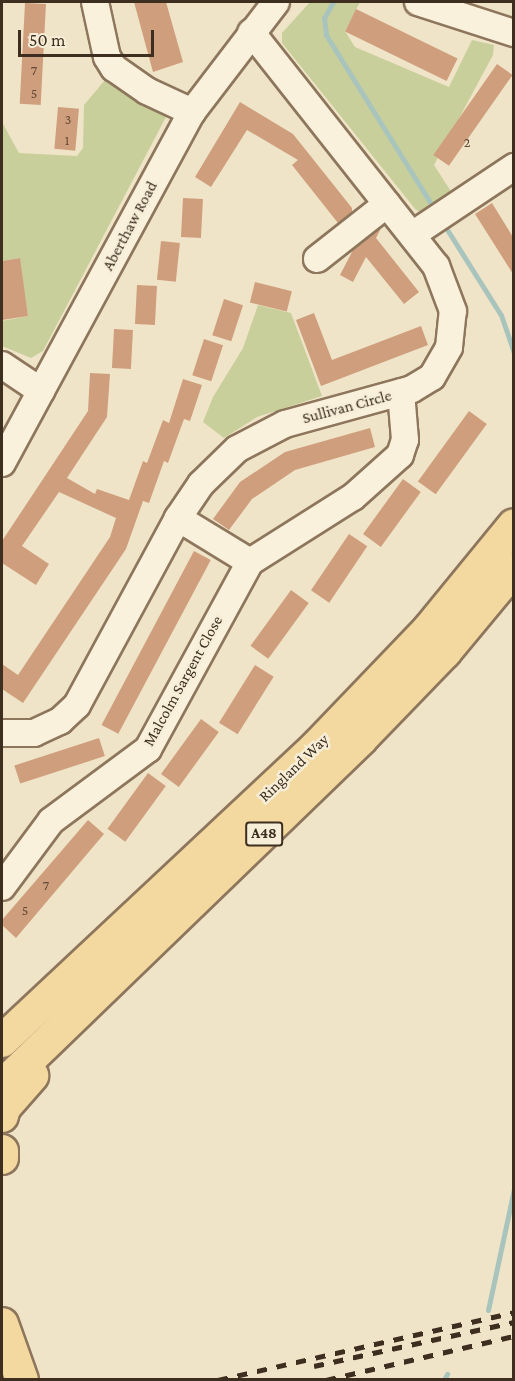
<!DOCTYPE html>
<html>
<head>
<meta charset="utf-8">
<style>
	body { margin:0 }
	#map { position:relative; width:515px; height:1381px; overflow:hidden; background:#f0e4c8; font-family:"Crimson Pro",serif }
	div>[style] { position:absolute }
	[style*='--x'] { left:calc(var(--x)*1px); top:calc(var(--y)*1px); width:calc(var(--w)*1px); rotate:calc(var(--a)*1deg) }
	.green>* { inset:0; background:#c9cf9b }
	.stream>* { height:5px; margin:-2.5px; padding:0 2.5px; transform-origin:2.5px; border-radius:2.5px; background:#a9c4bc }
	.building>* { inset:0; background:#cf9f7d; transform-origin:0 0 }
	.roads { filter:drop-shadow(2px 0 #8d765c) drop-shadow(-2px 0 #8d765c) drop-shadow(0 2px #8d765c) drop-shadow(0 -2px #8d765c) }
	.minor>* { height:26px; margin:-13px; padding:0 13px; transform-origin:13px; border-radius:13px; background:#faf1dc }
	.major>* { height:32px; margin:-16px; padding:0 16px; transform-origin:16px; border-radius:16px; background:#f3d9a0 }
	.rail>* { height:4.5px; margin-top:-2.25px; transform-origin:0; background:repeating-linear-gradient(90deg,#3d2e20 0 10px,transparent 0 20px) }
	span { translate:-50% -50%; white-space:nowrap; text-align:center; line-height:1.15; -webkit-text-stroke:5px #f7eed8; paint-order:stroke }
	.number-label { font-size:14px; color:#624a37 }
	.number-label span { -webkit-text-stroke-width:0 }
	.shield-label span { padding:2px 4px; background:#f7eed8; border:2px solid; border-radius:4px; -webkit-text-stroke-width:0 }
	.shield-label { font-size:15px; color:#3d2e20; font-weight:700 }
	.street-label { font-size:16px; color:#3d2e20 }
	.frame { position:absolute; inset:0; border:3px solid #3d2e20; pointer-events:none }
	.scale { position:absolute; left:18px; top:30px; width:136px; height:27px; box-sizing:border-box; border:3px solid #3d2e20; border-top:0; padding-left:8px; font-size:18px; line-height:21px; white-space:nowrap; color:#3d2e20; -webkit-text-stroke:4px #f7eed8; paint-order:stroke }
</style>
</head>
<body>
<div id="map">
	<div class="green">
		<div style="clip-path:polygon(310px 2px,360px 2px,345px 31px,355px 47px,449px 87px,472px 40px,494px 45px,493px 55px,434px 165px,452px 193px,421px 212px,416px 210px,282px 43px,282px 33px)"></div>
		<div style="clip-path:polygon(105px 80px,166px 117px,43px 351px,31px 358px,2px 346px,2px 321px,28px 316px,19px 258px,2px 261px,2px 122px,19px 153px,77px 156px,83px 148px,84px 105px)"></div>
		<div style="clip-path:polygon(258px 305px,291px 313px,322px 396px,257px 417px,224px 438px,203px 422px,213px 397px,243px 348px)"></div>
	</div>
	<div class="stream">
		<div style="--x:333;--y:2;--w:18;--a:119"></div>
		<div style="--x:324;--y:18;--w:17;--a:83"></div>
		<div style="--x:326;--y:35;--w:197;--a:58.1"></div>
		<div style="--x:448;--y:231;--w:99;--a:57.8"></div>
		<div style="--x:501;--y:315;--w:39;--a:71"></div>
		<div style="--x:488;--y:1310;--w:124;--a:-77.9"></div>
		<div style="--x:444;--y:1380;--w:7;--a:-63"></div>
	</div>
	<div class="building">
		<div style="clip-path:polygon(134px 2px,166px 2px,183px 62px,153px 72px)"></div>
		<div style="left:25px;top:3px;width:21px;height:101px;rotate:3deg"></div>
		<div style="left:356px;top:9px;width:113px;height:25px;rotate:26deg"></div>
		<div style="left:497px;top:64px;width:19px;height:111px;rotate:35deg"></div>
		<div style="clip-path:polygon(240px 102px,293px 134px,352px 208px,352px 213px,338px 223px,292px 165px,298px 160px,247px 130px,211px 187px,195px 177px)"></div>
		<div style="left:58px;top:107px;width:21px;height:42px;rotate:5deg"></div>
		<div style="left:183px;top:198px;width:20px;height:39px;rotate:3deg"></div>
		<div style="clip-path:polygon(492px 203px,513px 237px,513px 274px,475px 214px)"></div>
		<div style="clip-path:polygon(381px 228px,376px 238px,419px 292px,404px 304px,366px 257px,353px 282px,340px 275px,353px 250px)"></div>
		<div style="left:161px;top:241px;width:19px;height:39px;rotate:6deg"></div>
		<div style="clip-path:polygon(20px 258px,28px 316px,2px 320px,2px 261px)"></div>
		<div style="left:255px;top:282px;width:38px;height:21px;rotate:14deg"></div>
		<div style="left:137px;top:285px;width:20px;height:39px;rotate:3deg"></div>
		<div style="left:224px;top:299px;width:20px;height:38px;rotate:18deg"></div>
		<div style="clip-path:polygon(314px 313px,332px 360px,421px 326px,428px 345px,321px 386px,296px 320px)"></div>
		<div style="left:114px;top:329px;width:19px;height:39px;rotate:3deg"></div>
		<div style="left:204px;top:339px;width:20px;height:38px;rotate:18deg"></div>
		<div style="clip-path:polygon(90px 373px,110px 374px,107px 417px,67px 478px,95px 494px,97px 489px,129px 500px,143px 461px,147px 463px,163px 420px,169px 423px,183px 379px,202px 385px,190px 421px,184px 419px,168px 463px,164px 461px,149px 503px,143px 501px,126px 549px,23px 703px,2px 689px,2px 664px,18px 675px,110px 537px,116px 518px,59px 492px,22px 546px,49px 564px,36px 585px,2px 563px,2px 541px,88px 411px)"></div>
		<div style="left:469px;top:411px;width:22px;height:87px;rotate:36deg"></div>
		<div style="clip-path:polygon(370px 428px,375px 447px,295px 470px,252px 499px,229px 530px,213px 519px,240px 482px,285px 452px)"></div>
		<div style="left:403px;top:479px;width:22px;height:68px;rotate:36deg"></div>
		<div style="left:349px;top:534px;width:22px;height:68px;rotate:34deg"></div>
		<div style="left:194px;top:551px;width:19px;height:197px;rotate:28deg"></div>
		<div style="left:291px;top:590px;width:22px;height:69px;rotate:36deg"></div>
		<div style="left:255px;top:665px;width:22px;height:68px;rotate:32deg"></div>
		<div style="left:201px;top:719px;width:22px;height:68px;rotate:36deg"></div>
		<div style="left:99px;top:738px;width:19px;height:89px;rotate:72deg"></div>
		<div style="left:148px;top:773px;width:22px;height:69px;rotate:36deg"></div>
		<div style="clip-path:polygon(88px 820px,104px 834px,16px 938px,2px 925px,2px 920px)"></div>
	</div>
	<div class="roads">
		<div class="minor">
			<div style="--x:95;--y:2;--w:56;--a:77.7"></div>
			<div style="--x:107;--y:57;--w:13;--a:58"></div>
			<div style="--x:114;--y:68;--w:40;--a:34.9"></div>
			<div style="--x:147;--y:91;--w:50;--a:25"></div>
			<div style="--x:418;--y:2;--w:101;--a:17.9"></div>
			<div style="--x:412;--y:235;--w:123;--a:-33.7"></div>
			<div style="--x:317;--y:259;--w:89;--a:-38.2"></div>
			<div style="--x:2;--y:365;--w:47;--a:33.7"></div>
			<div style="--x:2;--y:463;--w:399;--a:-61.6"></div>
			<div style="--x:192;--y:112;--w:138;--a:-52.6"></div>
			<div style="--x:178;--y:518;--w:84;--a:31.4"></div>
			<div style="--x:2;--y:733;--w:32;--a:0"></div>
			<div style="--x:34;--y:733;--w:29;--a:-25"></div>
			<div style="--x:60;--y:721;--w:23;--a:-43"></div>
			<div style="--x:77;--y:705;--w:213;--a:-61.6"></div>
			<div style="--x:178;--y:518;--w:41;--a:-55.9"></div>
			<div style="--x:201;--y:484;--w:50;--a:-44.2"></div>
			<div style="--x:237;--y:449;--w:54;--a:-27.5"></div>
			<div style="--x:285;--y:424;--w:132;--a:-15.4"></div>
			<div style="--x:412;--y:389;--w:23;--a:-31"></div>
			<div style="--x:432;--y:377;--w:34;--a:-60"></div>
			<div style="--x:449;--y:347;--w:36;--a:-84"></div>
			<div style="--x:453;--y:311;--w:48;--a:-110.7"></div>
			<div style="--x:436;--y:266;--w:298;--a:-128.3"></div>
			<div style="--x:2;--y:887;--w:82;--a:-53.4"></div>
			<div style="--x:51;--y:821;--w:121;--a:-36.6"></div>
			<div style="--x:148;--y:749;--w:213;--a:-61.4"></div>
			<div style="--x:250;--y:562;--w:122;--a:-32.3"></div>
			<div style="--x:353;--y:497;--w:63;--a:-41.8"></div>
			<div style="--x:400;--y:455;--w:16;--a:-72"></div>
			<div style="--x:405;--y:440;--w:48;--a:-94.8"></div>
		</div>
		<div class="major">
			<div style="--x:2;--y:1041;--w:430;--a:-43.1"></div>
			<div style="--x:316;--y:747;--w:163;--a:-46.2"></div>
			<div style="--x:429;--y:629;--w:134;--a:-50.7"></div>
			<div style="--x:2;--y:1086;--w:499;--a:-44"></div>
			<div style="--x:361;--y:739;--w:121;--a:-46"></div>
			<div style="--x:445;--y:652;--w:108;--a:-50.3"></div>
			<div style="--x:2;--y:1116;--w:8;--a:-76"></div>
			<div style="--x:4;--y:1108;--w:43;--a:-48.8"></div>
			<div style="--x:2;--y:1151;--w:7;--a:90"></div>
			<div style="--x:2;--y:1324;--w:59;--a:70.3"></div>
		</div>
	</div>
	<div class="rail">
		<div style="--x:314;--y:1366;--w:205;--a:-12.4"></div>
		<div style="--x:218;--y:1380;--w:304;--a:-12.9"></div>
		<div style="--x:326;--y:1380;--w:193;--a:-13.2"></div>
	</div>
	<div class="number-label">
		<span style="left:34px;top:70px">7</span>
		<span style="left:34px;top:93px">5</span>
		<span style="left:68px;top:119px">3</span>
		<span style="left:67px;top:140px">1</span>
		<span style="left:467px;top:142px">2</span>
		<span style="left:46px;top:885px">7</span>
		<span style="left:25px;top:910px">5</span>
	</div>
	<div class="shield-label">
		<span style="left:264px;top:834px">A48</span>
	</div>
	<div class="street-label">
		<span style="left:130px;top:226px;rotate:-62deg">Aberthaw Road</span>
		<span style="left:347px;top:407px;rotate:-15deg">Sullivan Circle</span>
		<span style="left:183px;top:681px;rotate:-61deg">Malcolm Sargent Close</span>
		<span style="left:294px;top:768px;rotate:-44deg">Ringland Way</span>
	</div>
	<div class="frame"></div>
	<div class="scale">50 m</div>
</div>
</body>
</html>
